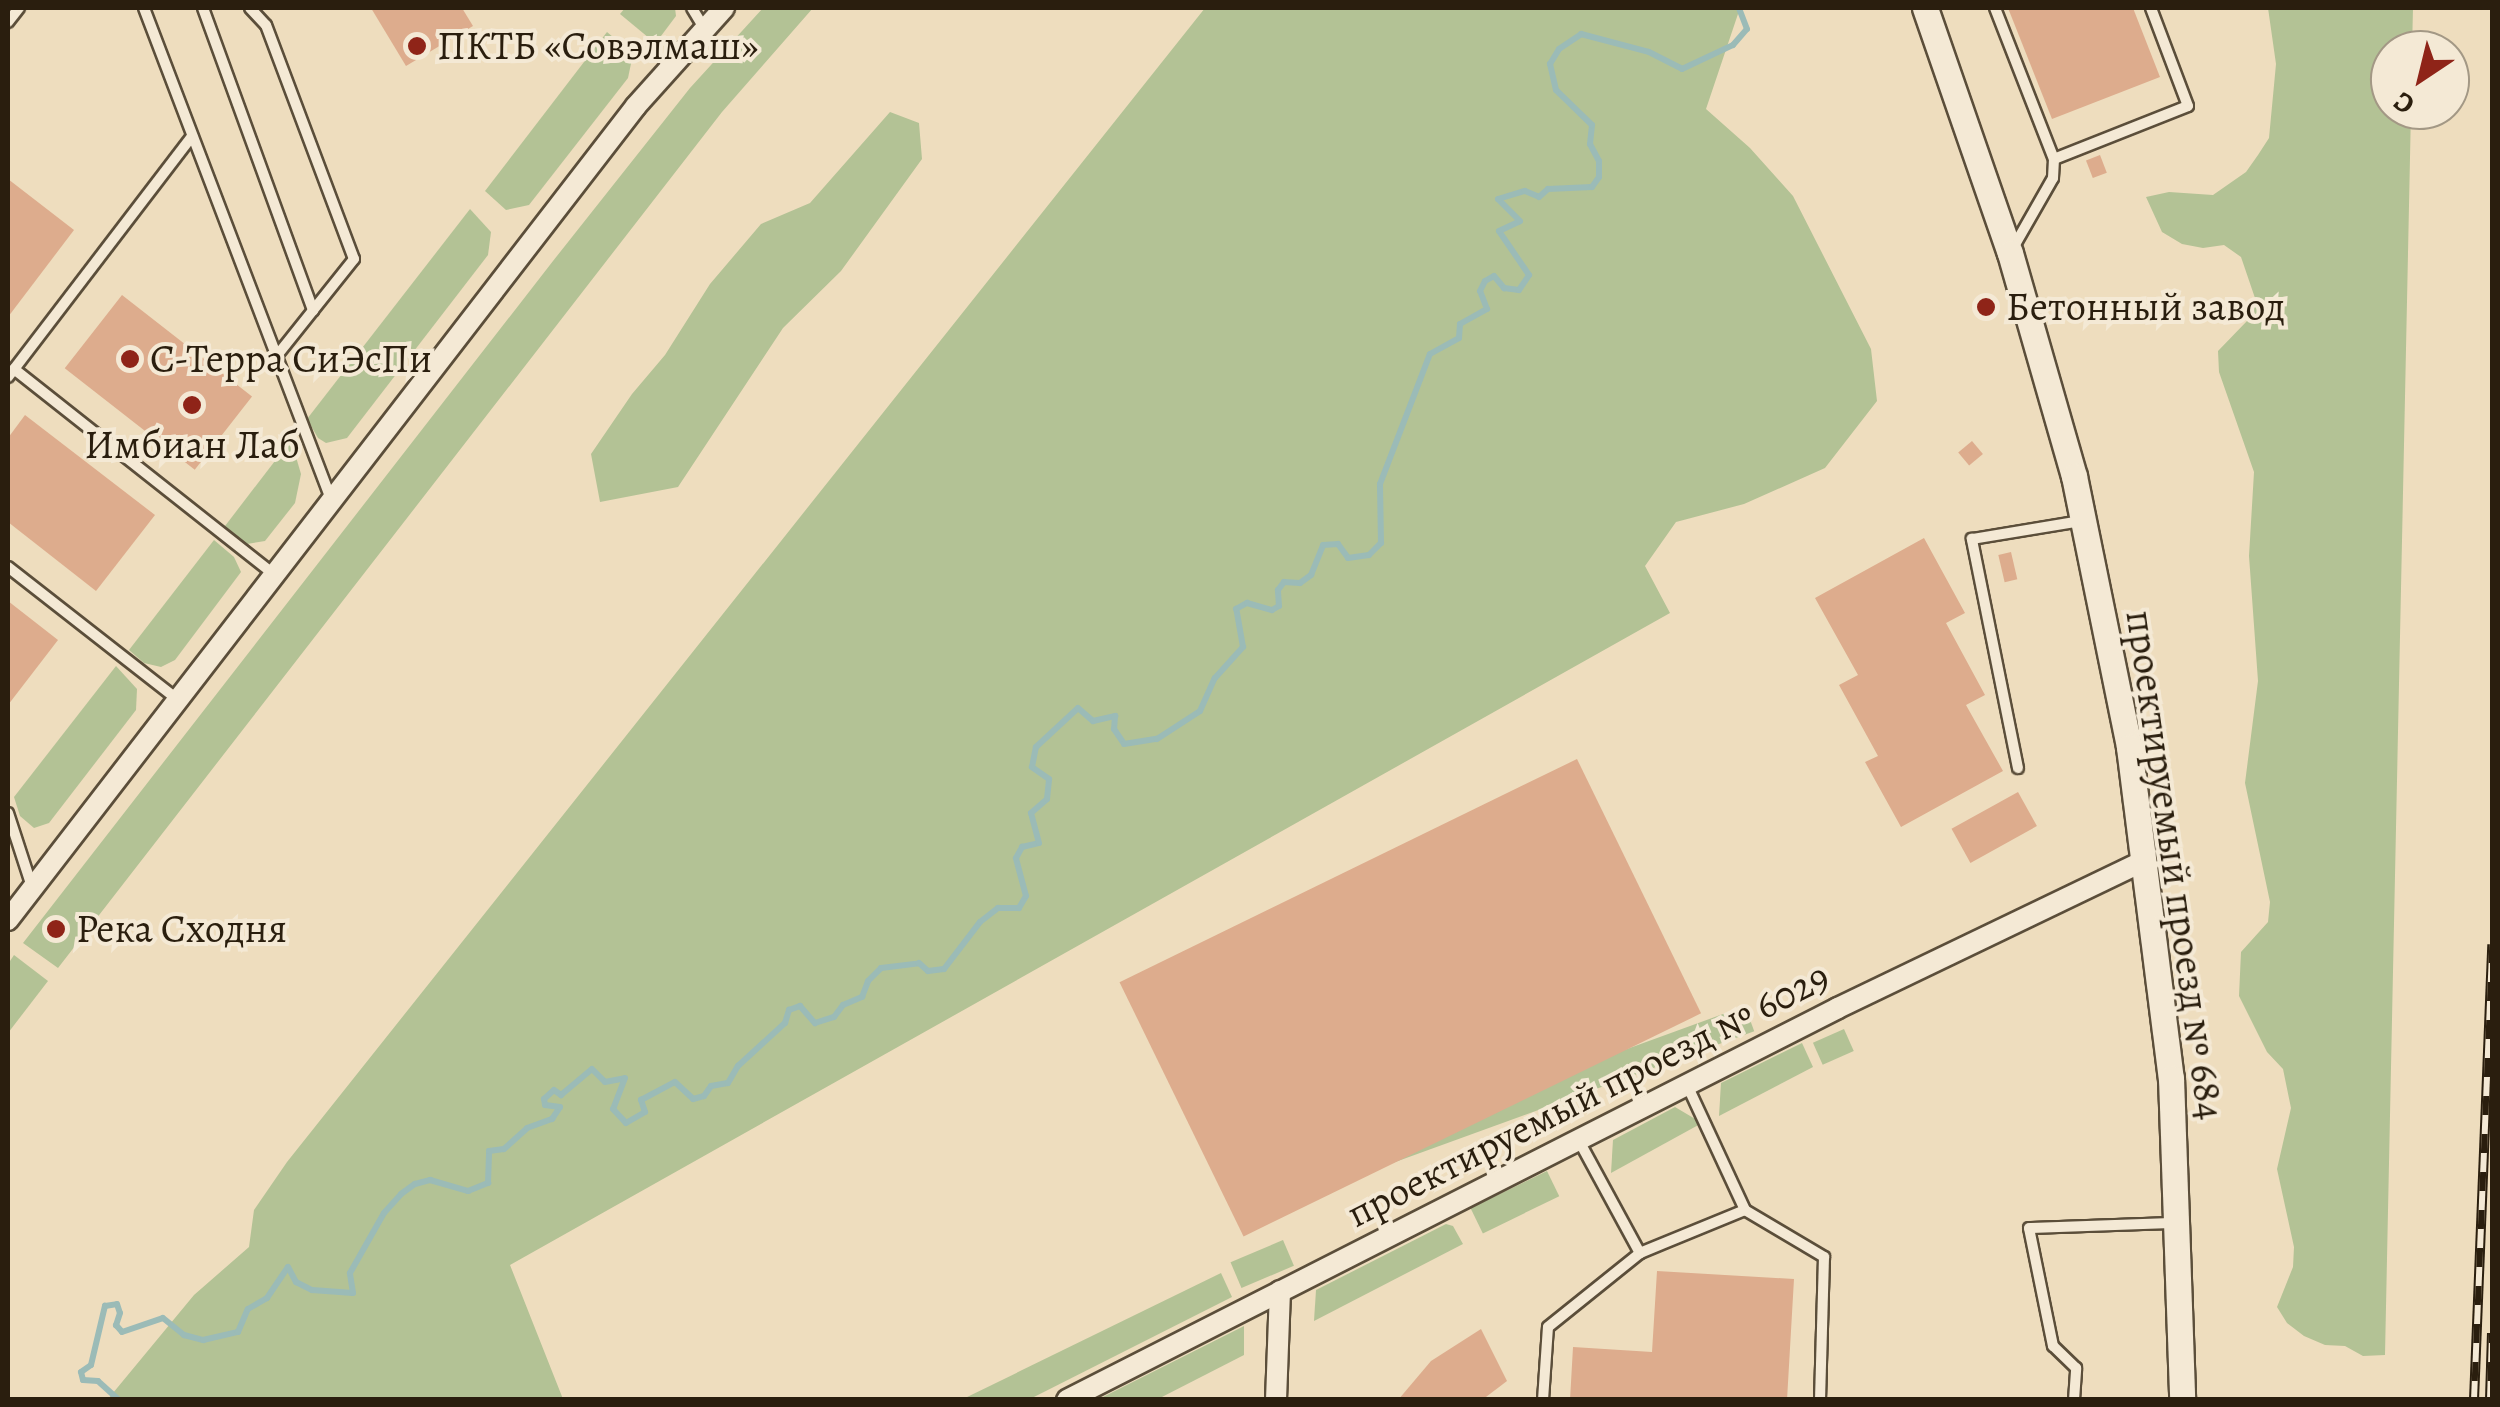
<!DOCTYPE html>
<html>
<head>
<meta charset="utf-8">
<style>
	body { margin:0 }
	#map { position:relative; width:2500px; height:1407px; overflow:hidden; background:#eeddbe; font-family:Alegreya,serif }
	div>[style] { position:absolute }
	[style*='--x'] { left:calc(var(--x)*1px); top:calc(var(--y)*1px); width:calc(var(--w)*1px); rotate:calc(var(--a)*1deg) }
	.green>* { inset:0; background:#b3c295; transform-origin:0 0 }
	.stream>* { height:6px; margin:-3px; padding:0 3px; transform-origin:3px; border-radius:3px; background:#9bbbb7 }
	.building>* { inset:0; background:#ddac8d; transform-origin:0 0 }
	.roads { filter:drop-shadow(2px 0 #5b4e3a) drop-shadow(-2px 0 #5b4e3a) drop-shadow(0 2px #5b4e3a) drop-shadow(0 -2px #5b4e3a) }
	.service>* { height:10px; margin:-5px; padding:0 5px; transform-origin:5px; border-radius:5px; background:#f4e9d5 }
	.minor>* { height:20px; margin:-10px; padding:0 10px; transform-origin:10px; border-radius:10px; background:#f4e9d5 }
	.tertiary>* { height:25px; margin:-12.5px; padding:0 12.5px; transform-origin:12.5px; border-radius:12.5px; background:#f4e9d5 }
	.rail>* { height:10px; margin-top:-5px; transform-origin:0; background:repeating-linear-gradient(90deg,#f4e9d5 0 19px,#2a1e0e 0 38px); box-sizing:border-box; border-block:2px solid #2a1e0e }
	.dots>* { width:28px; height:28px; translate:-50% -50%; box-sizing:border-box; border:5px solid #f4e9d5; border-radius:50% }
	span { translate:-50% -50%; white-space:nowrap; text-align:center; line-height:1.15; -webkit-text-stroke:8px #f4e9d5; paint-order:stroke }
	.poi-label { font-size:40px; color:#2a1e0e }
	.left { translate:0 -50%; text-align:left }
	.street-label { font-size:40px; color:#2a1e0e }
	.frame { position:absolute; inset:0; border:10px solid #2a1e0e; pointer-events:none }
	.north { position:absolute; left:2370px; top:30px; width:100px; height:100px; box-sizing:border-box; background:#f4e9d5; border:2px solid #a39885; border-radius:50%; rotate:215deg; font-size:28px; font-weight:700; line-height:40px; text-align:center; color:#2a1e0e }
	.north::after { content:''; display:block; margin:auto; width:35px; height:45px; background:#8f2418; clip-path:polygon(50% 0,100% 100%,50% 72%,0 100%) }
</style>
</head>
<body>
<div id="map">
	<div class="green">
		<div style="clip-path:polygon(625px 8px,675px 8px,676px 16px,658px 40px,649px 38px,620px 14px)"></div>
		<div style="clip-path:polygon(763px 8px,813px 8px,722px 112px,58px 968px,23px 943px,553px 261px,690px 88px)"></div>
		<div style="clip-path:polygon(1205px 8px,1740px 8px,1706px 109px,1750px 148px,1793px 196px,1871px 349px,1877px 401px,1825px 468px,1744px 504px,1676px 522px,1645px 566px,1670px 613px,510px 1265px,563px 1399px,108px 1399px,194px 1295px,249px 1247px,254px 1210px,287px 1162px)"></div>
		<div style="clip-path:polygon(2268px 8px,2413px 8px,2412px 50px,2390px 50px,2390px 110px,2411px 110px,2385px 1355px,2363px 1356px,2345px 1346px,2325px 1345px,2304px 1336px,2287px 1323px,2277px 1307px,2293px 1267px,2294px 1247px,2277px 1169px,2291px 1108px,2283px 1069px,2267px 1052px,2239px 996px,2241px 952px,2268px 922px,2270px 902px,2245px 783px,2258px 681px,2249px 556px,2254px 472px,2219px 372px,2218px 351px,2247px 321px,2256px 301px,2241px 257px,2224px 245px,2203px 248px,2182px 244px,2162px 232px,2146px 197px,2169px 192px,2213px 195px,2246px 172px,2258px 155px,2269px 138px,2276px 64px)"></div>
		<div style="clip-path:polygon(607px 32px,633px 54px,628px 78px,529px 205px,506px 210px,485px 191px)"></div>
		<div style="clip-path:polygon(890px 112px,919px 123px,922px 159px,841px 271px,783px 328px,678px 487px,600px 502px,591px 454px,632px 394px,665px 355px,710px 284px,761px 224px,810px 203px)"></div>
		<div style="clip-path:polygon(470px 209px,491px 232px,488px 255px,347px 438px,326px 443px,318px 438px,307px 419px)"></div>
		<div style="clip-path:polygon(291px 440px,301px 474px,295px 503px,265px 541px,247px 544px,225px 526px)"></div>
		<div style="clip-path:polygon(214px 540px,234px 557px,241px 572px,175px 660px,161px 667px,144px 663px,129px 650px)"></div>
		<div style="clip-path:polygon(116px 666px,137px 689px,136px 710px,49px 823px,34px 828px,20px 816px,14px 797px)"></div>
		<div style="clip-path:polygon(14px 955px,48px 981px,8px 1033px,8px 964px)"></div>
		<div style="left:1745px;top:1006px;width:27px;height:508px;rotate:70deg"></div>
		<div style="left:1844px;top:1029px;width:24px;height:34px;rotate:66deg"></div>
		<div style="clip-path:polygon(1802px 1043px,1813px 1067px,1719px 1116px,1721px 1083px)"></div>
		<div style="clip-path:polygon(1675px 1107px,1702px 1123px,1611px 1173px,1613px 1140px)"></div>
		<div style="left:1547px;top:1171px;width:28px;height:85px;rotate:64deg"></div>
		<div style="clip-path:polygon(1446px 1224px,1453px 1226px,1463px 1244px,1314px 1321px,1316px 1290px)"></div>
		<div style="left:1283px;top:1240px;width:28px;height:57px;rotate:67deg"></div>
		<div style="clip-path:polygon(1221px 1273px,1232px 1297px,1030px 1399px,963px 1399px)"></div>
		<div style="clip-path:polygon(1244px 1326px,1244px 1355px,1158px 1399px,1099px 1399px)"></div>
	</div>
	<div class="stream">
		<div style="--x:119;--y:1400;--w:28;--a:-138"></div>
		<div style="--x:98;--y:1381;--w:15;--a:-176"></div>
		<div style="--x:83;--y:1380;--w:8;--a:-104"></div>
		<div style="--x:81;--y:1372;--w:12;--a:-35"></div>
		<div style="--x:91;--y:1365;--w:61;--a:-76.7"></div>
		<div style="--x:105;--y:1306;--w:12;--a:-9"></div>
		<div style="--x:117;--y:1304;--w:9;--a:72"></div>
		<div style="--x:120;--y:1313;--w:13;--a:108"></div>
		<div style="--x:116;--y:1325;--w:9;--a:49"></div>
		<div style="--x:122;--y:1332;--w:43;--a:-18.9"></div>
		<div style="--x:163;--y:1318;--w:27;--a:39"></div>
		<div style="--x:184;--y:1335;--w:20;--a:15"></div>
		<div style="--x:203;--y:1340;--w:36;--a:-13"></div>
		<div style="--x:238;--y:1332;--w:25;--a:-67"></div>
		<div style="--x:248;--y:1309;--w:22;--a:-30"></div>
		<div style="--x:267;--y:1298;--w:37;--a:-56"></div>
		<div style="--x:288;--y:1267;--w:17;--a:62"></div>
		<div style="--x:296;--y:1282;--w:18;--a:27"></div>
		<div style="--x:312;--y:1290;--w:41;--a:4.2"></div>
		<div style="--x:353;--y:1293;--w:20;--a:-99"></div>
		<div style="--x:350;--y:1273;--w:69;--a:-60.5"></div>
		<div style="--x:384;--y:1213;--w:25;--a:-48"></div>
		<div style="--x:401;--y:1194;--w:17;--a:-36"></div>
		<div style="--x:415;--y:1184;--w:16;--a:-15"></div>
		<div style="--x:430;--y:1180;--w:40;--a:16"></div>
		<div style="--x:468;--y:1191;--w:22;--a:-22"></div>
		<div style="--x:488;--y:1183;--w:32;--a:-88"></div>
		<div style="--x:489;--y:1151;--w:15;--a:-8"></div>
		<div style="--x:504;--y:1149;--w:31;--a:-42"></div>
		<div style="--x:527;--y:1128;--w:27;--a:-20"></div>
		<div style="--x:552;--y:1119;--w:14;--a:-56"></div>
		<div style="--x:560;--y:1107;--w:15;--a:-172"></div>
		<div style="--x:545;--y:1105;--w:6;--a:-99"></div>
		<div style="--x:544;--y:1099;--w:13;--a:-42"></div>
		<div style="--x:554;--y:1090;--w:9;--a:36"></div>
		<div style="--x:561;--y:1095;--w:40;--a:-40"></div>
		<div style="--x:592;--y:1069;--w:18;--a:45"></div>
		<div style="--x:605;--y:1082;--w:20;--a:-11"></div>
		<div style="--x:625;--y:1078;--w:33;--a:111"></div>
		<div style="--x:613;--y:1109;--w:19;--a:47"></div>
		<div style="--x:626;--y:1123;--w:22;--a:-30"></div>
		<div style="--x:645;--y:1112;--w:13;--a:-108"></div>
		<div style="--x:641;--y:1100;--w:38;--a:-28"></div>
		<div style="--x:675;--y:1082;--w:25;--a:43"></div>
		<div style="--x:693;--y:1099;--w:11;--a:-15"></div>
		<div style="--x:704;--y:1096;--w:12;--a:-55"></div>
		<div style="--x:711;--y:1086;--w:17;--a:-10"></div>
		<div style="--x:728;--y:1083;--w:20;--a:-60"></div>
		<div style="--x:738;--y:1066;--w:64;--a:-42.5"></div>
		<div style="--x:785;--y:1023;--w:14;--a:-73"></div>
		<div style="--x:789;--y:1010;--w:12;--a:-20"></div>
		<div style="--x:800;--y:1006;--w:23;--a:49"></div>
		<div style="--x:815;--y:1023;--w:20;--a:-18"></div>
		<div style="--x:834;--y:1017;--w:15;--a:-53"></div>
		<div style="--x:843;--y:1005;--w:21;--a:-23"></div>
		<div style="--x:862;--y:997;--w:17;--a:-69"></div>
		<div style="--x:868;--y:981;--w:18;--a:-45"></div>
		<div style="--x:881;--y:968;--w:38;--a:-7"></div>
		<div style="--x:919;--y:963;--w:12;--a:42"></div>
		<div style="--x:928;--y:971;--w:16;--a:-7"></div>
		<div style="--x:944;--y:969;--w:59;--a:-52.5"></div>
		<div style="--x:980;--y:922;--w:23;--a:-38"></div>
		<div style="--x:998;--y:908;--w:21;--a:0"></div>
		<div style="--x:1019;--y:908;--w:14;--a:-60"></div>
		<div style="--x:1026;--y:896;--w:39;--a:-105"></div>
		<div style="--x:1016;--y:858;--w:13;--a:-61"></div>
		<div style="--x:1022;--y:847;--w:17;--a:-13"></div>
		<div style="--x:1039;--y:843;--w:31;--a:-105"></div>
		<div style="--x:1031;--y:813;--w:21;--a:-41"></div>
		<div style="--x:1047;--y:799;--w:20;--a:-84"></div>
		<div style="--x:1049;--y:779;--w:21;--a:-145"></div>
		<div style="--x:1032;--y:767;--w:20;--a:-79"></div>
		<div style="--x:1036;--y:747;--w:57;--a:-42.9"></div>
		<div style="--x:1078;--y:708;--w:20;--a:41"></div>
		<div style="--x:1093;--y:721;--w:23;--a:-13"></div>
		<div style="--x:1115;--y:716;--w:13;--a:94"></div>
		<div style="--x:1114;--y:729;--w:18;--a:56"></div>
		<div style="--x:1124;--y:744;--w:33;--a:-9"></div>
		<div style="--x:1157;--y:739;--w:51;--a:-33.1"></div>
		<div style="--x:1200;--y:711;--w:36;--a:-66"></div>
		<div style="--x:1215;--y:678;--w:42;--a:-47.9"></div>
		<div style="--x:1243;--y:647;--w:39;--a:-100"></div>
		<div style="--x:1236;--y:609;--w:13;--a:-29"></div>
		<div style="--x:1247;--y:603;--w:26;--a:16"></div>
		<div style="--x:1272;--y:610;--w:8;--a:-30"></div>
		<div style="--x:1279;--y:606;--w:16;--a:-94"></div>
		<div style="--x:1278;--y:590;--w:10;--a:-53"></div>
		<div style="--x:1284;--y:582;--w:16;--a:4"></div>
		<div style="--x:1300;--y:583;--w:14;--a:-36"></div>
		<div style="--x:1311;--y:575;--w:32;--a:-68"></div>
		<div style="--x:1323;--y:545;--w:15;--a:-4"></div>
		<div style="--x:1338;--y:544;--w:17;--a:54"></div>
		<div style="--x:1348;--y:558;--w:21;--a:-8"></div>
		<div style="--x:1369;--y:555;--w:17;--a:-45"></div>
		<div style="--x:1381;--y:543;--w:59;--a:-91"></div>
		<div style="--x:1380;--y:484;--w:139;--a:-69"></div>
		<div style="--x:1430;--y:354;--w:33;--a:-29"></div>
		<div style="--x:1459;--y:338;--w:14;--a:-86"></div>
		<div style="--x:1460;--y:324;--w:31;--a:-29"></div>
		<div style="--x:1487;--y:309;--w:19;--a:-111"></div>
		<div style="--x:1480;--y:291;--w:11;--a:-63"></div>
		<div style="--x:1485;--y:281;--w:10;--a:-29"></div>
		<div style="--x:1494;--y:276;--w:16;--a:50"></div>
		<div style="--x:1504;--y:288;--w:15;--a:8"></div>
		<div style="--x:1519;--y:290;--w:18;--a:-56"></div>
		<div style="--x:1529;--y:275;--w:53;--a:-124.3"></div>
		<div style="--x:1499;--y:231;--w:23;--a:-25"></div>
		<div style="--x:1520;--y:221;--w:31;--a:-135"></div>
		<div style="--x:1498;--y:199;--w:28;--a:-17"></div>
		<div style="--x:1525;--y:191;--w:15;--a:23"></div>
		<div style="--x:1539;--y:197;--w:12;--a:-42"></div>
		<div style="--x:1548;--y:189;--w:44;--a:-2.6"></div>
		<div style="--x:1592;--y:187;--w:12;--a:-55"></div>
		<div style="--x:1599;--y:177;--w:16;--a:-90"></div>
		<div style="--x:1599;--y:161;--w:19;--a:-118"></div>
		<div style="--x:1590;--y:144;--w:19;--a:-84"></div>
		<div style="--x:1592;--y:125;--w:50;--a:-135.8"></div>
		<div style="--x:1556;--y:90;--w:27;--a:-103"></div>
		<div style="--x:1550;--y:64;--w:17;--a:-59"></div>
		<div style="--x:1559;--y:49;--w:27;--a:-34"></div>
		<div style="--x:1581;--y:34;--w:70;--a:14.8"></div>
		<div style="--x:1649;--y:52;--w:37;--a:27"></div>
		<div style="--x:1682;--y:69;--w:56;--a:-25.2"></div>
		<div style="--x:1733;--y:45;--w:21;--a:-49"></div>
		<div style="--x:1747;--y:29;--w:22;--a:-111"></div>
	</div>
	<div class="building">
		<div style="clip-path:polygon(371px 8px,462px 8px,473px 26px,406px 66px)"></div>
		<div style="clip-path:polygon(2008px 8px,2133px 8px,2160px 77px,2052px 119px)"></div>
		<div style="left:2100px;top:155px;width:19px;height:15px;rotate:69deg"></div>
		<div style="clip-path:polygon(8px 179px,74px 230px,8px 317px)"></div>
		<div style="left:122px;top:295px;width:165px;height:93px;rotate:38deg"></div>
		<div style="clip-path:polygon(25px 415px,155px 515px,96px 591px,8px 522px,8px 438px)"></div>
		<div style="left:1972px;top:441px;width:17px;height:18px;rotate:50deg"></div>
		<div style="clip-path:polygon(1924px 538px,1965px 613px,1946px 623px,1985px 695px,1966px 705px,2003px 771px,1901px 827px,1865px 762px,1878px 756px,1839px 685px,1858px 675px,1815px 598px)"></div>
		<div style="left:2011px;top:552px;width:28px;height:13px;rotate:77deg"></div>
		<div style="clip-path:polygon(8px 601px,58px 640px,8px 705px)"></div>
		<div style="left:1577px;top:759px;width:283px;height:509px;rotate:64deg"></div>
		<div style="left:2018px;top:792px;width:39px;height:76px;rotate:61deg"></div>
		<div style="clip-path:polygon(1657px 1271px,1794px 1279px,1787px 1400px,1570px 1400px,1573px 1347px,1652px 1352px)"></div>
		<div style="clip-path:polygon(1481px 1329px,1507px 1381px,1482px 1400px,1398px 1400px,1431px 1361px)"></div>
	</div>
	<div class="roads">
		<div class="service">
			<div style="--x:144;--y:8;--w:525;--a:69.15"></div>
			<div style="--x:203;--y:8;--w:322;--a:70"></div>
			<div style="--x:250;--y:8;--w:23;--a:47"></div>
			<div style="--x:266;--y:25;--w:250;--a:69.4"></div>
			<div style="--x:354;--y:259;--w:127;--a:128.6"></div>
			<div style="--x:692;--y:8;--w:23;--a:59"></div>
			<div style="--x:1995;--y:8;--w:162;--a:68.7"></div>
			<div style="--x:2054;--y:159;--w:19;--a:93"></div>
			<div style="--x:2053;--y:178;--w:81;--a:119.7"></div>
			<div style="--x:8;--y:22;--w:18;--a:-52"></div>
			<div style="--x:2054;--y:159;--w:144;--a:-21.6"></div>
			<div style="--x:2188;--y:106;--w:105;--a:-110.7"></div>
			<div style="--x:14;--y:369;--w:331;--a:38.3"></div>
			<div style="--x:8;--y:377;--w:303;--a:-52.6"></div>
			<div style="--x:8;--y:567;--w:214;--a:38"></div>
			<div style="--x:2018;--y:768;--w:234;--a:-101.4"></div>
			<div style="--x:1972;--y:539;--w:110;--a:-9.4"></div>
			<div style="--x:8;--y:813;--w:78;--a:72"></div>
			<div style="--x:1687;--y:1085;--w:138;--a:65.1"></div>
			<div style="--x:1745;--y:1210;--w:92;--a:30.7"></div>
			<div style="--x:1824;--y:1257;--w:143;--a:91.6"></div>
			<div style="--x:1578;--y:1139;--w:130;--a:61.5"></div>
			<div style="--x:1543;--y:1400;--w:73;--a:-86.1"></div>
			<div style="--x:1548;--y:1327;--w:118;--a:-38.8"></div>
			<div style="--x:1640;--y:1253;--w:113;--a:-22.3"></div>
			<div style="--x:2074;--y:1400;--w:32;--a:-86"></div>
			<div style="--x:2076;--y:1368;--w:32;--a:-136"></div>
			<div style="--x:2053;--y:1346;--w:120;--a:-101.5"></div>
			<div style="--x:2029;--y:1228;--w:144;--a:-2"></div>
		</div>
		<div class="minor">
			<div style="--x:8;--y:920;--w:1028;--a:-52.35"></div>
			<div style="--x:636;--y:106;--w:132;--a:-48.1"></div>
			<div style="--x:1067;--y:1400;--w:865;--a:-26.95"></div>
			<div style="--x:1838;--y:1008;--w:339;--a:-25.7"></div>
			<div style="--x:1276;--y:1400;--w:109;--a:-87.9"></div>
		</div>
		<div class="tertiary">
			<div style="--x:1925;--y:8;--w:259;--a:70.9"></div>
			<div style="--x:2010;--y:253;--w:232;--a:74"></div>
			<div style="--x:2074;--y:476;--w:277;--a:78.5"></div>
			<div style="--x:2129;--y:747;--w:334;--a:82.8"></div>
			<div style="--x:2171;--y:1078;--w:322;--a:88"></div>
		</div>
	</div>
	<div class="rail">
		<div style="--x:2474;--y:1400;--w:456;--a:-87.7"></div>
		<div style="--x:2490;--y:1400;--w:67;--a:-88.3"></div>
	</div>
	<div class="dots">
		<div style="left:417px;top:46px;background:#8f2418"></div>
		<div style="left:1986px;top:307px;background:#8f2418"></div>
		<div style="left:130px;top:359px;background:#8f2418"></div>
		<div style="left:192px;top:405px;background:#8f2418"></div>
		<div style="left:56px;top:929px;background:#8f2418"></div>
	</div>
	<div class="poi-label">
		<span class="left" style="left:437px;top:46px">ПКТБ «Совэлмаш»</span>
		<span class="left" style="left:2006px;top:307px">Бетонный завод</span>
		<span class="left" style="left:150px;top:359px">С-Терра СиЭсПи</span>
		<span style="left:192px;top:445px">Имбиан Лаб</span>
		<span class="left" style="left:76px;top:929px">Река Сходня</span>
	</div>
	<div class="street-label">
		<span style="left:2175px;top:865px;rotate:82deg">проектируемый проезд № 684</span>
		<span style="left:1588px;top:1095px;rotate:-27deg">проектируемый проезд № 6029</span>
	</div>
	<div class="frame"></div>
	<div class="north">С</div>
</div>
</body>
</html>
